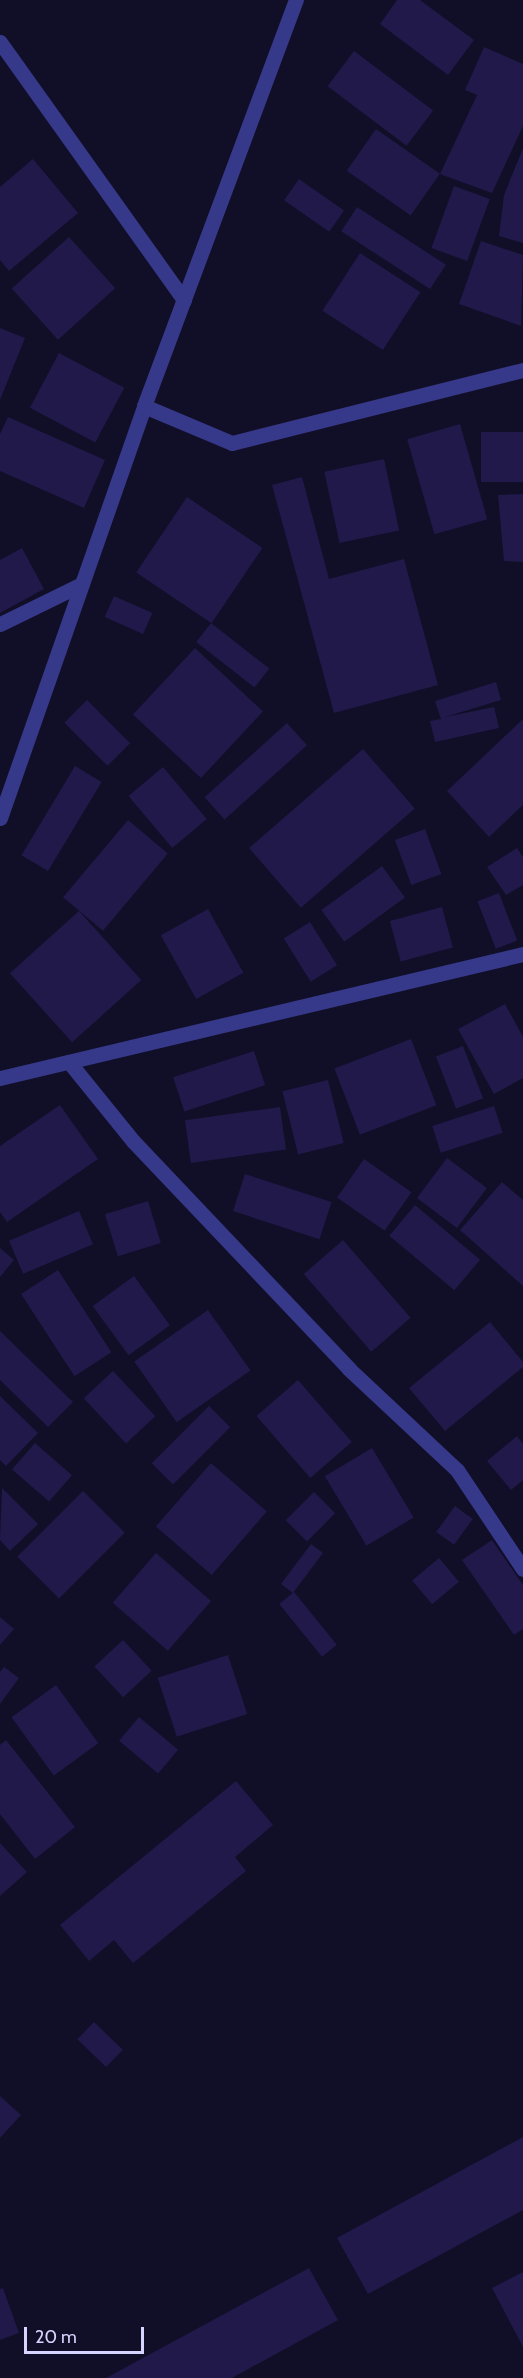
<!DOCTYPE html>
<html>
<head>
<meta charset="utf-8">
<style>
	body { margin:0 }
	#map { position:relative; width:523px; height:2378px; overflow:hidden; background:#110e27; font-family:Cabin,sans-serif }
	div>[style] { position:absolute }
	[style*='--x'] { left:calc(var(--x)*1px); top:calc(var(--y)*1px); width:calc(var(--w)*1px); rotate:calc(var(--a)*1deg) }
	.building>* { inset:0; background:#20194a; transform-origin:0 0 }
	.street>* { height:15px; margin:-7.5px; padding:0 7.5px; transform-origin:7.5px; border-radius:7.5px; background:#363889 }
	span { translate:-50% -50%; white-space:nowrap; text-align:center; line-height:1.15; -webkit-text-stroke:6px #110e27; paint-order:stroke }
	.scale { position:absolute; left:24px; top:2327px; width:120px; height:27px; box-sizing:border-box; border:3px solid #d7d4ff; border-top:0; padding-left:8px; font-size:18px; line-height:21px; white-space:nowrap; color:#d7d4ff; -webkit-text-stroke:4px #110e27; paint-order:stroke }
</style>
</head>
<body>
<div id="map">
	<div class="building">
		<div style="clip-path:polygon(397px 0,420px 0,474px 40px,448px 75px,380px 24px)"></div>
		<div style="clip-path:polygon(484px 47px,523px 64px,523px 126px,492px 193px,440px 174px,477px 95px,465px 90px)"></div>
		<div style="left:354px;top:51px;width:99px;height:44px;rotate:37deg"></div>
		<div style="left:376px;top:129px;width:78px;height:51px;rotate:35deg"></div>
		<div style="clip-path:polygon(523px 148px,523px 243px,499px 236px,504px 195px)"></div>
		<div style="clip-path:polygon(33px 159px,78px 213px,9px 271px,0 260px,0 187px)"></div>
		<div style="left:299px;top:179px;width:55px;height:26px;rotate:35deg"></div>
		<div style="left:454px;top:186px;width:38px;height:66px;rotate:20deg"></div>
		<div style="left:357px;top:207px;width:106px;height:29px;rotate:33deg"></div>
		<div style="left:69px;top:237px;width:69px;height:77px;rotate:48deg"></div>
		<div style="clip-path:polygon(481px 241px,523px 255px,521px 326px,459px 304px)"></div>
		<div style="left:360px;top:253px;width:72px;height:69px;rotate:33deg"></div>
		<div style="clip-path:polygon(0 328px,25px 338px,0 400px)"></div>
		<div style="left:59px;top:353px;width:74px;height:62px;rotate:28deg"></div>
		<div style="clip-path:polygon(8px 417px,105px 460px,84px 508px,0 471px,0 434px)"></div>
		<div style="left:460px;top:424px;width:99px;height:55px;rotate:74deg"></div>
		<div style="left:523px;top:432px;width:50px;height:42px;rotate:90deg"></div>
		<div style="left:384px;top:459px;width:73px;height:61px;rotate:78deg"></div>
		<div style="clip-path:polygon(302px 477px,329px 579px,404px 559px,438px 685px,334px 713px,272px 485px)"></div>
		<div style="clip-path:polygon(523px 494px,523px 562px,504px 561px,498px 495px)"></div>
		<div style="left:187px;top:497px;width:91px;height:91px;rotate:34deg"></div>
		<div style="clip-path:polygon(22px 548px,44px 589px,0 613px,0 560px)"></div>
		<div style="left:114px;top:596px;width:42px;height:23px;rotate:24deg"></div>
		<div style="left:211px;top:623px;width:74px;height:24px;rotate:38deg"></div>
		<div style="left:195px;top:648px;width:93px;height:91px;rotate:43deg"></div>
		<div style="clip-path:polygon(496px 682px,501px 700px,445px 717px,494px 707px,499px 728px,435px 742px,430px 721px,441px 719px,435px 701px)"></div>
		<div style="left:87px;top:700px;width:61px;height:32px;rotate:45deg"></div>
		<div style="clip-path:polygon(523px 719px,523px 805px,489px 837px,447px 791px)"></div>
		<div style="left:287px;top:723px;width:30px;height:111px;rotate:48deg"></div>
		<div style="left:363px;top:749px;width:79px;height:151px;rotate:49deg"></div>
		<div style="left:75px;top:766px;width:31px;height:104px;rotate:31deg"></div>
		<div style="left:163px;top:767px;width:68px;height:45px;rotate:50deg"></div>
		<div style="left:128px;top:820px;width:52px;height:101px;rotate:40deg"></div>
		<div style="left:425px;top:829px;width:48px;height:32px;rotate:70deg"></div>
		<div style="clip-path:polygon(517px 848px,523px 857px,523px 885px,506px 895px,487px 867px)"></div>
		<div style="left:382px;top:866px;width:39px;height:75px;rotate:54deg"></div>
		<div style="left:499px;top:893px;width:51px;height:23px;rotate:69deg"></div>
		<div style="left:442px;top:907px;width:42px;height:54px;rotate:75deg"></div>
		<div style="left:208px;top:909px;width:73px;height:54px;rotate:61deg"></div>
		<div style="left:79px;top:911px;width:93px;height:93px;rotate:48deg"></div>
		<div style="left:310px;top:922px;width:51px;height:31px;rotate:58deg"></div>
		<div style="clip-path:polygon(505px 1004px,523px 1037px,523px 1078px,494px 1094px,458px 1029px)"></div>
		<div style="left:411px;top:1039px;width:71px;height:82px;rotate:69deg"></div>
		<div style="left:463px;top:1046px;width:56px;height:29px;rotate:69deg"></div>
		<div style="left:254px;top:1051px;width:36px;height:85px;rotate:72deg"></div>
		<div style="left:328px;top:1080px;width:65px;height:47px;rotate:76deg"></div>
		<div style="clip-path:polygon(60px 1105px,98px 1159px,7px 1222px,0 1212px,0 1146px)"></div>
		<div style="left:494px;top:1106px;width:28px;height:65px;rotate:72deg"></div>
		<div style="left:280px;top:1107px;width:43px;height:96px;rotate:82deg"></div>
		<div style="left:447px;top:1158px;width:50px;height:50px;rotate:37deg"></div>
		<div style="left:364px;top:1159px;width:58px;height:47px;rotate:35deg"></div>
		<div style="left:245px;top:1174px;width:91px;height:39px;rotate:18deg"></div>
		<div style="clip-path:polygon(502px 1182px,523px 1200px,523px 1286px,460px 1230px)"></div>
		<div style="left:148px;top:1201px;width:44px;height:45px;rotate:73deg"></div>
		<div style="left:415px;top:1205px;width:85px;height:40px;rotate:40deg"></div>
		<div style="left:79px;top:1211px;width:36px;height:76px;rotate:67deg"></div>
		<div style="left:343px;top:1240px;width:103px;height:52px;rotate:49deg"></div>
		<div style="clip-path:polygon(0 1248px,14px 1260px,0 1277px)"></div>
		<div style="left:58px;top:1270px;width:98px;height:44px;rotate:57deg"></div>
		<div style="left:134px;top:1276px;width:61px;height:51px;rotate:54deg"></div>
		<div style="left:208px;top:1310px;width:74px;height:90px;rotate:55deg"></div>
		<div style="clip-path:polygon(490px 1322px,523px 1362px,523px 1367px,445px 1431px,409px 1388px)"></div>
		<div style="clip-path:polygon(0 1331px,73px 1402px,48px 1427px,0 1380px)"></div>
		<div style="left:113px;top:1371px;width:62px;height:40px;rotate:47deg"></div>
		<div style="left:298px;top:1380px;width:82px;height:55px;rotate:49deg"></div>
		<div style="clip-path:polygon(0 1396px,38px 1433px,6px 1466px,0 1460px)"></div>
		<div style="left:209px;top:1406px;width:30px;height:81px;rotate:45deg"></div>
		<div style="clip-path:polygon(517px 1436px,523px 1444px,523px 1480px,511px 1490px,487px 1461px)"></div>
		<div style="left:35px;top:1443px;width:49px;height:35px;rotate:41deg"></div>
		<div style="left:372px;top:1448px;width:81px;height:55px;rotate:59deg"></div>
		<div style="left:211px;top:1463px;width:74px;height:84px;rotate:41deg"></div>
		<div style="clip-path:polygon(2px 1488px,38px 1524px,10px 1551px,0 1540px)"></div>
		<div style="left:83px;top:1491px;width:59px;height:93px;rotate:45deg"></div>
		<div style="left:314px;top:1492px;width:30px;height:40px;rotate:45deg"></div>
		<div style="left:455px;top:1506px;width:22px;height:32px;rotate:36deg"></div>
		<div style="clip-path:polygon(492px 1540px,523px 1585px,523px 1629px,514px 1635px,462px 1560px)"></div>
		<div style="left:311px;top:1544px;width:15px;height:50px;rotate:37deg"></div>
		<div style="left:156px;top:1553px;width:73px;height:66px;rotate:41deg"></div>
		<div style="left:439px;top:1558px;width:31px;height:35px;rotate:50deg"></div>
		<div style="left:294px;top:1592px;width:68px;height:19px;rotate:51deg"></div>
		<div style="clip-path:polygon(0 1617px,14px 1629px,0 1645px)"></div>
		<div style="left:123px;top:1640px;width:42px;height:39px;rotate:47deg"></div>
		<div style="left:228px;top:1655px;width:62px;height:74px;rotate:72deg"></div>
		<div style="clip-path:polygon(4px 1667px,19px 1678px,0 1704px,0 1672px)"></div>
		<div style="left:56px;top:1685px;width:72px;height:55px;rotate:54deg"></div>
		<div style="left:139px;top:1717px;width:51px;height:31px;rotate:40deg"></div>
		<div style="clip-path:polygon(6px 1740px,75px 1827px,35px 1859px,0 1814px,0 1745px)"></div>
		<div style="clip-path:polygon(236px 1781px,273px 1825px,235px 1857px,246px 1871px,133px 1963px,114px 1940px,89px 1961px,60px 1925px)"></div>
		<div style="clip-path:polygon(0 1843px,27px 1872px,0 1896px)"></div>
		<div style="left:94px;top:2022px;width:40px;height:24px;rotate:44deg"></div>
		<div style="clip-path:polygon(0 2096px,21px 2115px,0 2138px)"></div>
		<div style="clip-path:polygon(523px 2137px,523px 2210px,368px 2294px,337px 2238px)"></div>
		<div style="clip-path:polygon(309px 2268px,338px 2320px,232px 2378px,106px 2378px)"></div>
		<div style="clip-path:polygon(523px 2272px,523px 2347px,492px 2288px)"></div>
		<div style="clip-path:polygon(3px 2288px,19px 2333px,0 2340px,0 2289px)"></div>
	</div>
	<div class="street">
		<div style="--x:0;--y:42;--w:317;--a:54.5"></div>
		<div style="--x:144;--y:406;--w:95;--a:22.8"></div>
		<div style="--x:232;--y:443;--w:300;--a:-14.1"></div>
		<div style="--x:0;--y:624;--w:91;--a:-26"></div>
		<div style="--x:0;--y:818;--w:436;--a:-70.7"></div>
		<div style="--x:144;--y:406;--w:434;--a:-69.5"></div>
		<div style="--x:69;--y:1062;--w:102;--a:51"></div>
		<div style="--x:133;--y:1141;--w:314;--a:46.5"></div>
		<div style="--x:349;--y:1369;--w:148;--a:43.1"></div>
		<div style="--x:457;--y:1470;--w:119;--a:56.3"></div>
		<div style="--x:0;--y:1078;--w:537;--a:-13.34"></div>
	</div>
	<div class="scale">20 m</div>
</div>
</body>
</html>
